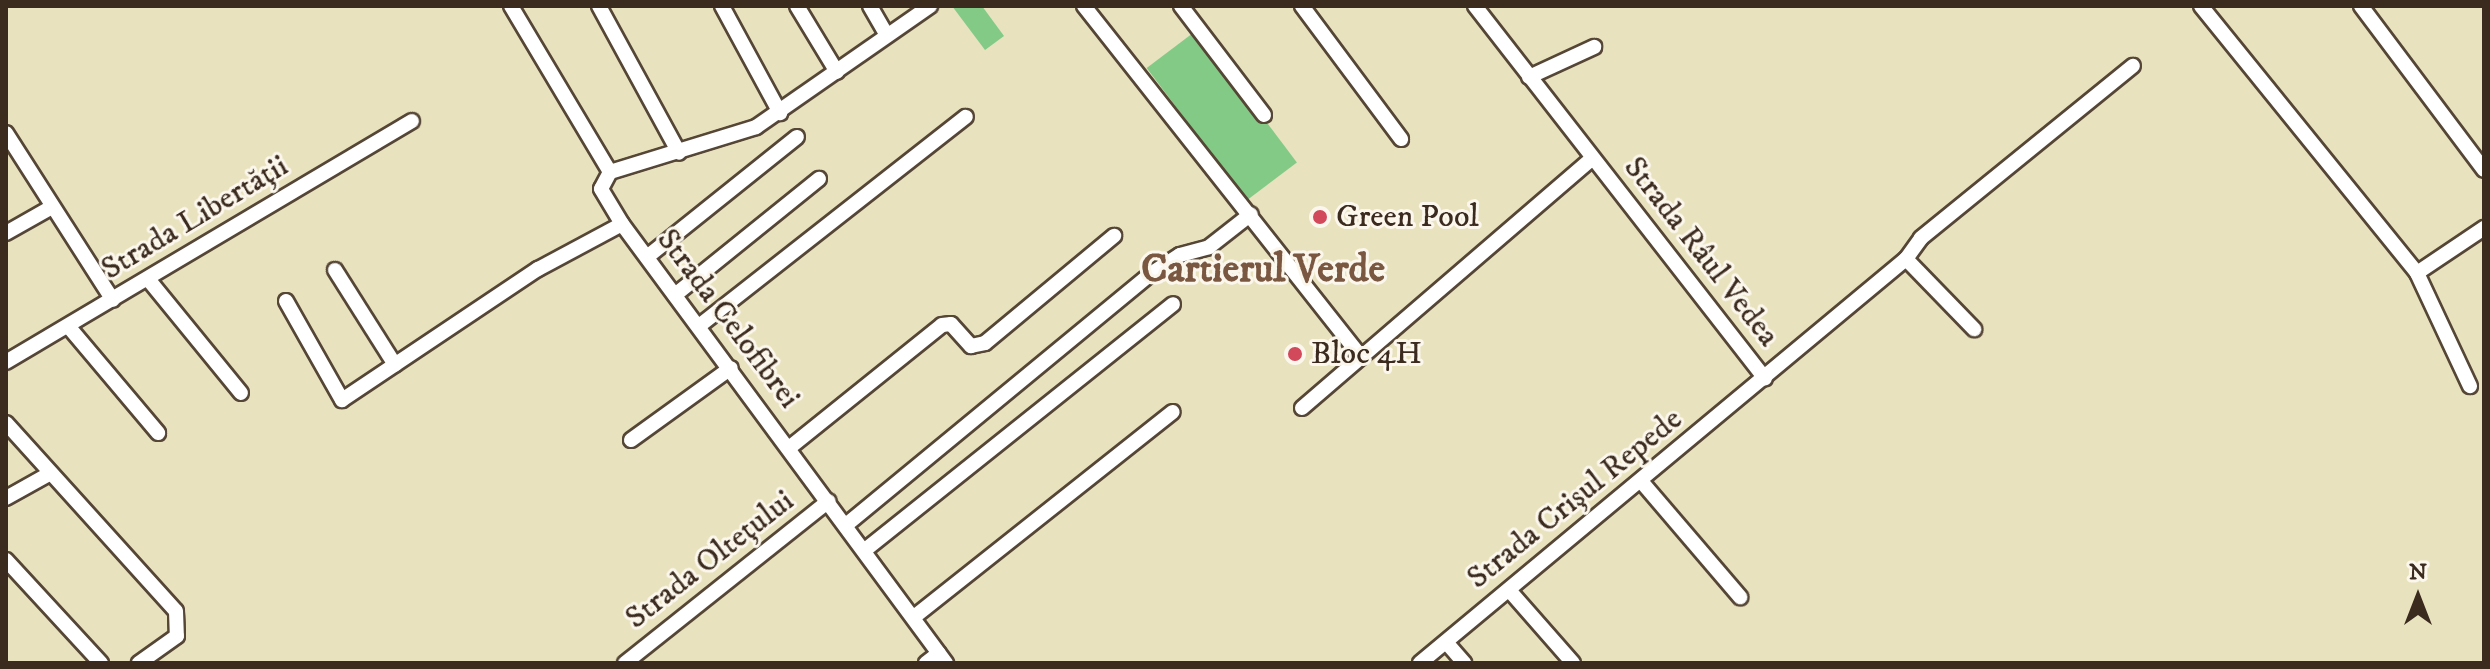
<!DOCTYPE html>
<html>
<head>
<meta charset="utf-8">
<style>
	body { margin:0 }
	#map { position:relative; width:2490px; height:669px; overflow:hidden; background:#e9e2bf; font-family:"IM FELL DW Pica",serif }
	div>[style] { position:absolute }
	[style*='--x'] { left:calc(var(--x)*1px); top:calc(var(--y)*1px); width:calc(var(--w)*1px); rotate:calc(var(--a)*1deg) }
	.green>* { inset:0; background:#82ca86; transform-origin:0 0 }
	.roads { filter:drop-shadow(2px 0 #554636) drop-shadow(-2px 0 #554636) drop-shadow(0 2px #554636) drop-shadow(0 -2px #554636) }
	.minor>* { height:14px; margin:-7px; padding:0 7px; transform-origin:7px; border-radius:7px; background:#fff }
	.dots>* { width:22px; height:22px; translate:-50% -50%; box-sizing:border-box; border:4px solid #fbf7ec; border-radius:50% }
	span { translate:-50% -50%; white-space:nowrap; text-align:center; line-height:1.15; -webkit-text-stroke:6px #fbf7ec; paint-order:stroke }
	.poi-label { font-size:32px; color:#3b2a1e }
	.left { translate:0 -50%; text-align:left }
	.street-label { font-size:32px; color:#3b2a1e }
	.district-label { font-size:40px; color:#795740; font-weight:700 }
	.frame { position:absolute; inset:0; border:8px solid #3b2a1e; pointer-events:none }
	.north { position:absolute; left:2378px; top:557px; width:80px; height:80px; -webkit-text-stroke:6px #fbf7ec; paint-order:stroke; rotate:0deg; font-size:22px; font-weight:700; line-height:32px; text-align:center; color:#3b2a1e }
	.north::after { content:''; display:block; margin:auto; width:28px; height:36px; background:#3b2a1e; clip-path:polygon(50% 0,100% 100%,50% 72%,0 100%) }
</style>
</head>
<body>
<div id="map">
	<div class="green">
		<div style="clip-path:polygon(952px 6px,982px 6px,1004px 36px,985px 50px)"></div>
		<div style="left:1197px;top:30px;width:166px;height:63px;rotate:53deg"></div>
	</div>
	<div class="roads">
		<div class="minor">
			<div style="--x:511;--y:6;--w:193;--a:59.2"></div>
			<div style="--x:599;--y:6;--w:167;--a:61.4"></div>
			<div style="--x:722;--y:6;--w:122;--a:61.5"></div>
			<div style="--x:797;--y:6;--w:77;--a:58.8"></div>
			<div style="--x:870;--y:6;--w:34;--a:60"></div>
			<div style="--x:1084;--y:6;--w:447;--a:51.7"></div>
			<div style="--x:1181;--y:6;--w:137;--a:52.7"></div>
			<div style="--x:1302;--y:6;--w:166;--a:53.3"></div>
			<div style="--x:1475;--y:6;--w:472;--a:52.1"></div>
			<div style="--x:2201;--y:6;--w:343;--a:51"></div>
			<div style="--x:2417;--y:273;--w:125;--a:64.9"></div>
			<div style="--x:2361;--y:6;--w:205;--a:53.1"></div>
			<div style="--x:1529;--y:77;--w:72;--a:-24.8"></div>
			<div style="--x:6;--y:133;--w:198;--a:57.4"></div>
			<div style="--x:610;--y:172;--w:19;--a:118"></div>
			<div style="--x:601;--y:189;--w:41;--a:59"></div>
			<div style="--x:622;--y:224;--w:546;--a:53.57"></div>
			<div style="--x:610;--y:172;--w:153;--a:-17.1"></div>
			<div style="--x:756;--y:127;--w:212;--a:-34.8"></div>
			<div style="--x:6;--y:233;--w:53;--a:-29.5"></div>
			<div style="--x:647;--y:257;--w:192;--a:-38.7"></div>
			<div style="--x:1906;--y:259;--w:26;--a:-54"></div>
			<div style="--x:1921;--y:238;--w:273;--a:-39.1"></div>
			<div style="--x:335;--y:270;--w:112;--a:57.7"></div>
			<div style="--x:2417;--y:273;--w:81;--a:-33.9"></div>
			<div style="--x:148;--y:279;--w:147;--a:50.8"></div>
			<div style="--x:675;--y:295;--w:185;--a:-38.9"></div>
			<div style="--x:286;--y:301;--w:114;--a:60.5"></div>
			<div style="--x:342;--y:400;--w:236;--a:-33.8"></div>
			<div style="--x:538;--y:269;--w:95;--a:-28.2"></div>
			<div style="--x:68;--y:326;--w:140;--a:49.9"></div>
			<div style="--x:699;--y:326;--w:339;--a:-38.1"></div>
			<div style="--x:6;--y:362;--w:472;--a:-30.7"></div>
			<div style="--x:1302;--y:408;--w:382;--a:-40.7"></div>
			<div style="--x:6;--y:423;--w:253;--a:47.9"></div>
			<div style="--x:176;--y:611;--w:25;--a:88"></div>
			<div style="--x:177;--y:636;--w:47;--a:144.6"></div>
			<div style="--x:631;--y:440;--w:123;--a:-35.8"></div>
			<div style="--x:789;--y:448;--w:196;--a:-38.8"></div>
			<div style="--x:942;--y:325;--w:9;--a:-6"></div>
			<div style="--x:951;--y:324;--w:30;--a:48"></div>
			<div style="--x:971;--y:346;--w:14;--a:-12"></div>
			<div style="--x:985;--y:343;--w:168;--a:-39.7"></div>
			<div style="--x:1641;--y:481;--w:153;--a:49.5"></div>
			<div style="--x:6;--y:498;--w:51;--a:-29.1"></div>
			<div style="--x:846;--y:525;--w:396;--a:-39.5"></div>
			<div style="--x:1152;--y:273;--w:33;--a:-33"></div>
			<div style="--x:1180;--y:255;--w:30;--a:-15"></div>
			<div style="--x:1209;--y:247;--w:53;--a:-38.2"></div>
			<div style="--x:865;--y:550;--w:394;--a:-38.6"></div>
			<div style="--x:6;--y:560;--w:140;--a:47.3"></div>
			<div style="--x:1509;--y:590;--w:97;--a:48.8"></div>
			<div style="--x:914;--y:617;--w:330;--a:-38.4"></div>
			<div style="--x:1446;--y:642;--w:28;--a:49"></div>
			<div style="--x:625;--y:663;--w:260;--a:-38.5"></div>
			<div style="--x:926;--y:663;--w:16;--a:-38"></div>
			<div style="--x:1420;--y:663;--w:632;--a:-39.74"></div>
			<div style="--x:1906;--y:259;--w:98;--a:45.8"></div>
		</div>
	</div>
	<div class="dots">
		<div style="left:1320px;top:217px;background:#d1495b"></div>
		<div style="left:1295px;top:354px;background:#d1495b"></div>
	</div>
	<div class="poi-label">
		<span class="left" style="left:1336px;top:217px">Green Pool</span>
		<span class="left" style="left:1311px;top:354px">Bloc 4H</span>
	</div>
	<div class="street-label">
		<span style="left:195px;top:218px;rotate:-31deg">Strada Libertății</span>
		<span style="left:1701px;top:252px;rotate:52deg">Strada Râul Vedea</span>
		<span style="left:728px;top:319px;rotate:53deg">Strada Celofibrei</span>
		<span style="left:1575px;top:499px;rotate:-39deg">Strada Crișul Repede</span>
		<span style="left:710px;top:560px;rotate:-38deg">Strada Oltețului</span>
	</div>
	<div class="district-label">
		<span style="left:1263px;top:270px">Cartierul Verde</span>
	</div>
	<div class="frame"></div>
	<div class="north">N</div>
</div>
</body>
</html>
